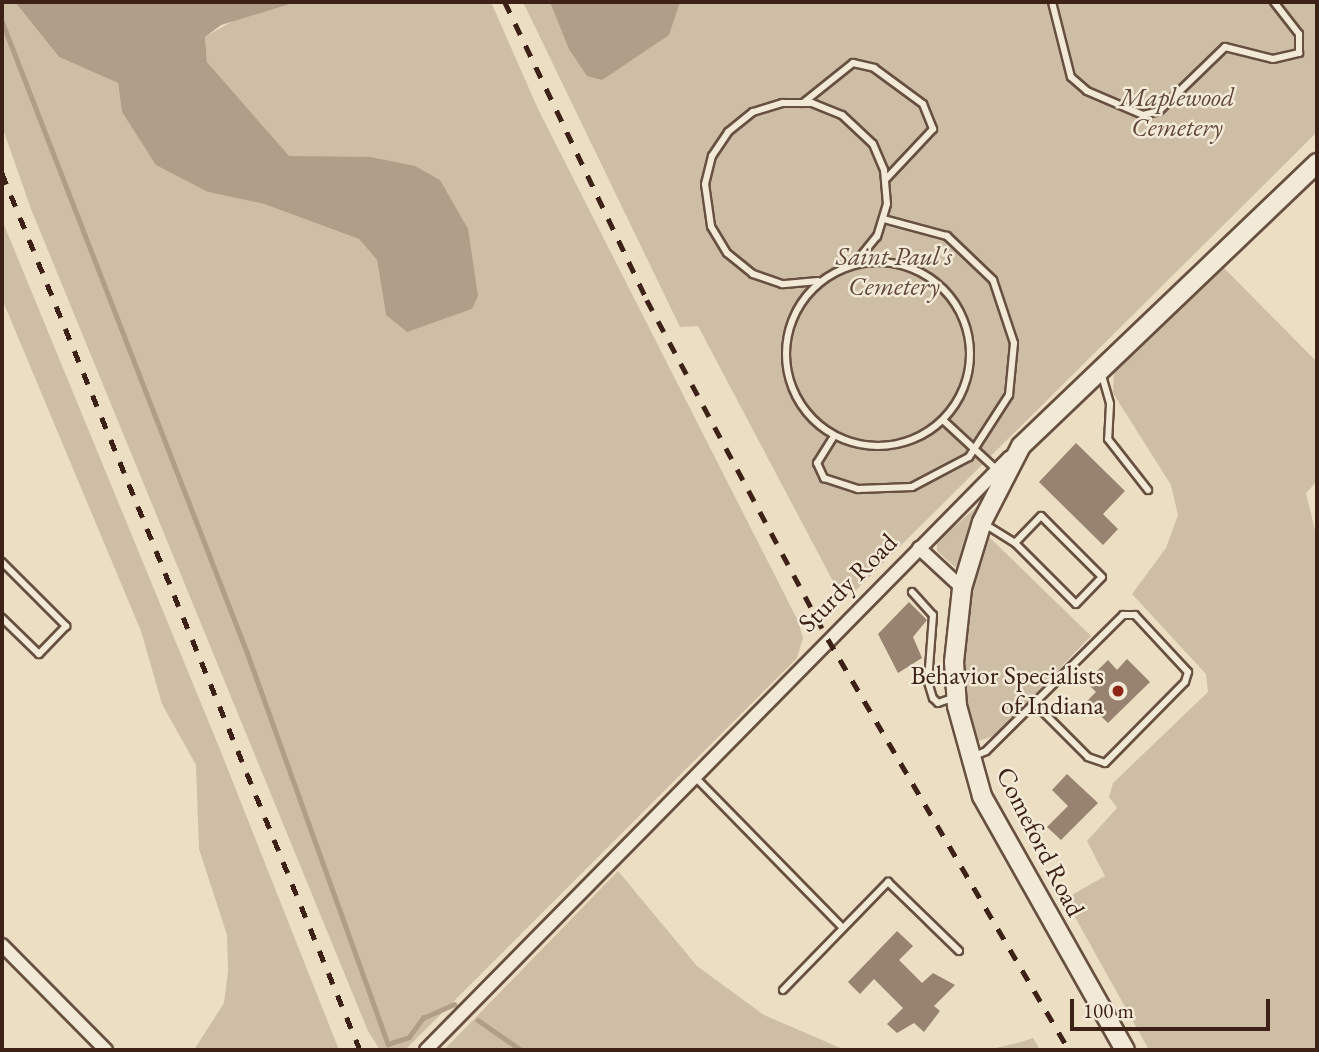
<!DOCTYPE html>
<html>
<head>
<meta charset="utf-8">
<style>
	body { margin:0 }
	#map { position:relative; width:1319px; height:1052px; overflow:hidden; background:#ebdec2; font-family:"EB Garamond",serif }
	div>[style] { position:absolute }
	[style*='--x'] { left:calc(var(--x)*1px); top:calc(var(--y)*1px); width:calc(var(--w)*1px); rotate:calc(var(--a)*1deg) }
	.green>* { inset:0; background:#cdbea5 }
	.water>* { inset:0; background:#b09e88 }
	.stream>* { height:4.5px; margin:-2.25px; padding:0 2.25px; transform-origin:2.25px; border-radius:2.25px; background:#b09e88 }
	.building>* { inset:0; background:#97836f }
	.roads { filter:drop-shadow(2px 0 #685041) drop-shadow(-2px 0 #685041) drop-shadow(0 2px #685041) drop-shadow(0 -2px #685041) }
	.lane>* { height:6px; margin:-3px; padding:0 3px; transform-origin:3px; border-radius:3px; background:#f2ead7 }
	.lane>.ring { margin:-3px; padding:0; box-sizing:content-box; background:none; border:6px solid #f2ead7; border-radius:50% }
	.street>* { height:12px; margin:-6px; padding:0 6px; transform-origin:6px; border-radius:6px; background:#f2ead7 }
	.secondary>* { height:18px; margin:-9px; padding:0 9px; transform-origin:9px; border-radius:9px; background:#f2ead7 }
	.rail>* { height:4.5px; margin-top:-2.25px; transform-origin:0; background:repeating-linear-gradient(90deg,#3d2116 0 12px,transparent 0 24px) }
	.dots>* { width:19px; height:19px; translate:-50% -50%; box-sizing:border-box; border:4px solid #f2ead7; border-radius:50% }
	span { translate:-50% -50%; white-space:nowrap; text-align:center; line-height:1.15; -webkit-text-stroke:5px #f2ead7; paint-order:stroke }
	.park-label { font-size:26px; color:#61483a; font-style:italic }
	.street-label { font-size:26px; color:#3d2116 }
	.poi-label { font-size:26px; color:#3d2116 }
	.right { translate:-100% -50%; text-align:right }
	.frame { position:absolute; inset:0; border:4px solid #3d2116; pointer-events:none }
	.scale { position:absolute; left:1070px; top:999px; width:200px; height:32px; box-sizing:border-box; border:4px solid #3d2116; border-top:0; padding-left:9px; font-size:21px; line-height:24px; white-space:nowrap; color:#3d2116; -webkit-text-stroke:5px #f2ead7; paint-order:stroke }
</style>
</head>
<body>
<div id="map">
	<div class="green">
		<div style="clip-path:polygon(2px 2px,15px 2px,59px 57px,118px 83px,122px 112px,208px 192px,264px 204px,359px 239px,377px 260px,386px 315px,408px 331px,472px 309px,370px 157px,289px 157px,207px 62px,205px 37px,245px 14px,296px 2px,491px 2px,538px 109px,798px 621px,803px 638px,797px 658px,405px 1050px,380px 1050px,368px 1031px,31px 209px,2px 126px)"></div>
		<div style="clip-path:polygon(523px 2px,550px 2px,587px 76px,665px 2px,1312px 2px,1317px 7px,1317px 132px,844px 602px,698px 326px,680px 327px)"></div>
		<div style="clip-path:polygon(2px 220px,219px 747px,339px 1050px,194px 1050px,224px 1003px,228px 971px,227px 935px,199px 849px,196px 765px,162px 704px,141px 631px,2px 299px)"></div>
		<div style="clip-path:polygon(1220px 264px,1317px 362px,1317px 481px,1306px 493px,1317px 539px,1317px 1050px,1149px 1050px,1065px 899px,1105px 876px,1087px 841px,1117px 808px,1109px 797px,1113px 783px,1208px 692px,1206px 674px,1132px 594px,1166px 548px,1178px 515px,1171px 485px,1113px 393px,1114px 370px)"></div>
		<div style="clip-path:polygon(979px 505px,959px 563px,955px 567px,937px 551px,937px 541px)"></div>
		<div style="clip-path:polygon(987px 535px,1091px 636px,994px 736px,978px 741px,964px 709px,963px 612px)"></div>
		<div style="clip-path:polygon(618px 871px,697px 966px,764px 1015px,845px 1050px,444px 1050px)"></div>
		<div style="clip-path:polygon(1033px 1038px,1040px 1050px,988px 1050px,1021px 1042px)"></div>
	</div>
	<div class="water">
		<div style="clip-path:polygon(15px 2px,296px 2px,221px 25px,205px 37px,207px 62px,289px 156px,370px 157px,415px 166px,440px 180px,468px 229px,478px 296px,472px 309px,407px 332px,386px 315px,377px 260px,359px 239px,264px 204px,208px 192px,156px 165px,122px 112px,118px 83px,59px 57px)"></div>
		<div style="clip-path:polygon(550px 2px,680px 2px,669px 35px,602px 80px,587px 76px,569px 49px)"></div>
	</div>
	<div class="stream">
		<div style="--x:2;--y:21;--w:677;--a:68.78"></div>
		<div style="--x:247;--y:652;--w:417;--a:70.2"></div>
		<div style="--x:388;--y:1044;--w:22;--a:-18"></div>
		<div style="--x:409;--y:1037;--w:24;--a:-54"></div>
		<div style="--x:423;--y:1018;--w:34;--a:-24"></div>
		<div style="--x:478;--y:1020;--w:52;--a:34.9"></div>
	</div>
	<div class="building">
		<div style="clip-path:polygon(1076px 443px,1125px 491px,1103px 514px,1118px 529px,1103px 545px,1039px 482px)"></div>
		<div style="clip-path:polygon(909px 602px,927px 620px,913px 637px,922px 658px,898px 673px,878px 634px)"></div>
		<div style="clip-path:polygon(1127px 659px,1150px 682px,1108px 723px,1086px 702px,1096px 692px,1086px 682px,1108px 660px,1117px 670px)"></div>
		<div style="clip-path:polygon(1067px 774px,1098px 803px,1061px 840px,1047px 827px,1068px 806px,1052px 790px)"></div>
		<div style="clip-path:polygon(897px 931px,913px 946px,899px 960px,922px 983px,933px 973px,955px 985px,934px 1006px,940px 1011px,924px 1032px,914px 1023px,897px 1033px,887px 1024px,903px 1008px,874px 979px,860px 994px,848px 982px)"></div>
	</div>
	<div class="roads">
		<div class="lane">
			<div style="--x:1052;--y:2;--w:77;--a:75.8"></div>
			<div style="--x:1071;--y:77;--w:21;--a:41"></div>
			<div style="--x:1087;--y:91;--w:61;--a:23.2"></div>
			<div style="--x:1143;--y:115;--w:16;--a:-14"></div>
			<div style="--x:1159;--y:111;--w:92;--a:-44.1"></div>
			<div style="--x:1225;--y:47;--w:49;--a:14"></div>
			<div style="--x:1273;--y:59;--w:27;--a:-13"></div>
			<div style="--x:1299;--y:53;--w:19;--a:-90"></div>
			<div style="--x:1299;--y:34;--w:41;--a:-128"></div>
			<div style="--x:803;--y:103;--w:64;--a:-38.7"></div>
			<div style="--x:853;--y:63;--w:22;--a:13"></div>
			<div style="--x:874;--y:68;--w:61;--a:36.3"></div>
			<div style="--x:923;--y:104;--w:27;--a:68"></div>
			<div style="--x:933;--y:129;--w:69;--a:133.2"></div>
			<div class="ring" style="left:786px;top:262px;width:178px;height:178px"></div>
			<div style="--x:818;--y:281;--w:36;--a:175"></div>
			<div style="--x:782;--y:284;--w:31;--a:-161"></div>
			<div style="--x:753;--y:274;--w:33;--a:-141"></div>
			<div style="--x:727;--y:253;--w:31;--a:-121"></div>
			<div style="--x:711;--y:226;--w:42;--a:-98.1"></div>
			<div style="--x:705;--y:184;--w:29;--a:-76"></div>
			<div style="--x:712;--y:156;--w:29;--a:-56"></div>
			<div style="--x:728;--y:132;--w:32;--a:-39"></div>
			<div style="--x:753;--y:112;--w:31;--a:-17"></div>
			<div style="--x:783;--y:103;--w:29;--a:0"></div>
			<div style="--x:812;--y:103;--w:32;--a:22"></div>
			<div style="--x:842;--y:115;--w:42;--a:43.1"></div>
			<div style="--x:873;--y:144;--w:28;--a:67"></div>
			<div style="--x:884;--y:170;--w:34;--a:85"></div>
			<div style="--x:887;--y:204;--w:34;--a:107"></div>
			<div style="--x:877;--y:236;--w:35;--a:129"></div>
			<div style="--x:1101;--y:372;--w:33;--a:74"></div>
			<div style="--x:1110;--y:404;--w:35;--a:93"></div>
			<div style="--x:1108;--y:439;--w:65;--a:51.9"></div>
			<div style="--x:943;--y:420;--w:74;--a:42.8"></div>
			<div style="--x:834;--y:436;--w:32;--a:122"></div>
			<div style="--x:817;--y:463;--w:17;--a:65"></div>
			<div style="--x:824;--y:478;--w:36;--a:18"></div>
			<div style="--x:858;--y:489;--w:54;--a:-2.1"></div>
			<div style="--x:912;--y:487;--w:64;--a:-27.8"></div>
			<div style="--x:969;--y:457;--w:74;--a:-57.2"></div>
			<div style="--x:1009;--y:395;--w:52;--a:-84.5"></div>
			<div style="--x:1014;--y:343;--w:66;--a:-108.4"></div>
			<div style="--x:993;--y:280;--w:64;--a:-136.3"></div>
			<div style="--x:947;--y:236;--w:65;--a:-164.9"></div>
			<div style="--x:983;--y:523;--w:38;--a:32"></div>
			<div style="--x:1015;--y:543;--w:86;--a:45"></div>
			<div style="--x:1076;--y:604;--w:37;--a:-46"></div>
			<div style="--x:1102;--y:577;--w:86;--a:-135"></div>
			<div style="--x:1041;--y:516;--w:37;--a:134"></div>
			<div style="--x:2;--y:562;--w:91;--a:45"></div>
			<div style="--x:66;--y:626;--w:39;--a:134"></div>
			<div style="--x:39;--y:654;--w:52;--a:-135.8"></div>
			<div style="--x:912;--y:592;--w:31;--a:48"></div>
			<div style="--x:933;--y:615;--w:67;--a:94.3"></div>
			<div style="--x:928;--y:682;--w:17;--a:73"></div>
			<div style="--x:933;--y:698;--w:7;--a:45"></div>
			<div style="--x:938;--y:703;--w:18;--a:-19"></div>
			<div style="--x:972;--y:757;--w:15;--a:-23"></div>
			<div style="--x:986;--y:751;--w:193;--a:-44.8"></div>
			<div style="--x:1123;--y:615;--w:12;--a:0"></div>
			<div style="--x:1135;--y:615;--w:78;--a:47.1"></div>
			<div style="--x:1188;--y:672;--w:10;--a:107"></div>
			<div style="--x:1185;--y:682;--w:114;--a:134.6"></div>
			<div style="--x:1105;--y:763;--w:18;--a:-161"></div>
			<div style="--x:1088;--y:757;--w:75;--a:-135"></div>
			<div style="--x:695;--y:777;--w:211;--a:45.6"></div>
			<div style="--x:783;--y:990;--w:151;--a:-45.8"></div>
			<div style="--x:888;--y:882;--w:99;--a:44.2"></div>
		</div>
		<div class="street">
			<div style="--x:919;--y:548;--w:59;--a:42.9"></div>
			<div style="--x:2;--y:945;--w:148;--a:45.3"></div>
			<div style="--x:426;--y:1050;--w:832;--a:-45.44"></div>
		</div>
		<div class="secondary">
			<div style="--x:1125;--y:1050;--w:291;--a:-119.4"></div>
			<div style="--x:982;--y:796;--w:93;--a:-105.5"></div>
			<div style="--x:957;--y:706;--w:44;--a:-93.9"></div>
			<div style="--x:954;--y:662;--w:74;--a:-83.8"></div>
			<div style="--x:962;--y:588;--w:69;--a:-73.1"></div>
			<div style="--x:982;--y:522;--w:85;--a:-62.8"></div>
			<div style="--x:1021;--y:446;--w:410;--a:-43.7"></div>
		</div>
	</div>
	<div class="rail">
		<div style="--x:505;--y:2;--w:330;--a:64.5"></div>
		<div style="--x:647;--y:300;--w:384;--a:61.9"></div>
		<div style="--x:828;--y:639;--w:476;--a:59.6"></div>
		<div style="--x:2;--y:173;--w:947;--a:67.79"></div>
	</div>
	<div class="dots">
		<div style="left:1118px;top:691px;background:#8f2418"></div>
	</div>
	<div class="park-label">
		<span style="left:1177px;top:113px">Maplewood<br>Cemetery</span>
		<span style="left:894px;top:272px">Saint Paul's<br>Cemetery</span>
	</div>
	<div class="street-label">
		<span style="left:848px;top:583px;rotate:-45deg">Sturdy Road</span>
		<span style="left:1040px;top:842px;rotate:63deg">Comeford Road</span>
	</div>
	<div class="poi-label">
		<span class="right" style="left:1104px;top:691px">Behavior Specialists<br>of Indiana</span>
	</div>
	<div class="frame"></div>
	<div class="scale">100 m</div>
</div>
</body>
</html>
